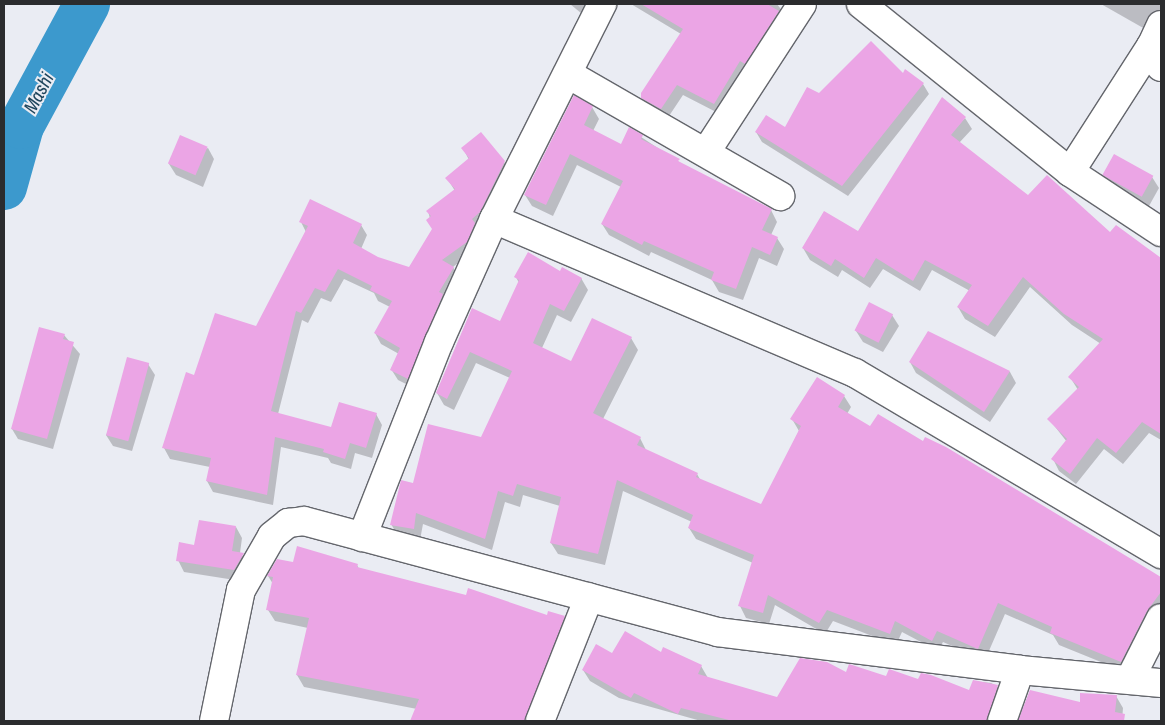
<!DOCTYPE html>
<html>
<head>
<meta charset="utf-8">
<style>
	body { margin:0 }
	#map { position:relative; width:1165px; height:725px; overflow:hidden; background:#eaecf3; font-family:"Archivo Narrow",sans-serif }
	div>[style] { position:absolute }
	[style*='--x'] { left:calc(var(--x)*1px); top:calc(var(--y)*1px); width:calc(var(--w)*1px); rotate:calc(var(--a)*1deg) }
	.shadow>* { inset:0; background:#0003 }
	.river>* { height:46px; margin:-23px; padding:0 23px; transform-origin:23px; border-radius:23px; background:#3c99cd }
	.building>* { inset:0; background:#eba5e5; transform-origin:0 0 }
	.roads { filter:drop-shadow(1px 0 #64666c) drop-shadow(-1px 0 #64666c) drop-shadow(0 1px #64666c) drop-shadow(0 -1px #64666c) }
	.minor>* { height:28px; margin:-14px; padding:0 14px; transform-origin:14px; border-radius:14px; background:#fff }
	span { translate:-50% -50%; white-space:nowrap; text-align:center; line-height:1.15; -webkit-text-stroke:4px #eaecf3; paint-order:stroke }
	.water-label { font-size:19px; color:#1f455c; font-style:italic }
	.frame { position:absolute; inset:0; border:5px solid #2b2c2e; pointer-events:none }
</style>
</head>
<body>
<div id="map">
	<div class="shadow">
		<div style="clip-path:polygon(570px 4px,590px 4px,587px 18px)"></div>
		<div style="clip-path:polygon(631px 4px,777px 4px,786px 16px,720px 114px,683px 95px,667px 119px,649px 109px,642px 98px,681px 34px)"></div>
		<div style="clip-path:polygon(1101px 4px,1161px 4px,1161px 15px,1152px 33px)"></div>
		<div style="clip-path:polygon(903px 75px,923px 84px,929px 94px,848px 196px,762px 142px,756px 132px,786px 128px)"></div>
		<div style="clip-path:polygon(592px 107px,599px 119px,593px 131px,622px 146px,629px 129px,682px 164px,771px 210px,777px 222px,771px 235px,777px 238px,784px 249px,777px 266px,759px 258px,743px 300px,719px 292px,712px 280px,651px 252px,649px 256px,609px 235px,602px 224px,621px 187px,577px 165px,553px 216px,532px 206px,525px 195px)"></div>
		<div style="clip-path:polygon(965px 118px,972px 129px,959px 143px,1028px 197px,1110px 234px,1116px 227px,1161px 259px,1161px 440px,1149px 433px,1123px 464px,1104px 449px,1076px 484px,1059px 471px,1053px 459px,1067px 442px,1049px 419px,1078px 390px,1070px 377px,1101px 344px,1072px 325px,1030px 287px,995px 337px,965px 319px,958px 307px,970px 291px,932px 270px,920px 291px,883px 269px,870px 288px,842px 270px,838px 277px,810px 260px,803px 248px,859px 233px)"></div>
		<div style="clip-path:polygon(208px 148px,214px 159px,203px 187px,176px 175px,169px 164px)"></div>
		<div style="clip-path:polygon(463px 148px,504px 162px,511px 173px,472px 252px,453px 267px,459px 278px,414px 388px,398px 380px,391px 369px,399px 354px,381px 344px,375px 333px,390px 307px,378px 301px,374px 293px,344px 279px,331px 302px,321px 298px,308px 323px,302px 320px,278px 414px,332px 429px,376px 414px,382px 425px,372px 458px,355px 453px,351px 469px,331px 463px,328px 458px,281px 447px,273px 505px,213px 492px,207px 481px,210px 467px,170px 459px,164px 448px,194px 376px,256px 328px,306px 232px,301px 222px,361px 225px,367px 235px,361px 249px,377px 258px,410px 268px,433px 230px,428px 211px,455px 191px,447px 178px,469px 160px)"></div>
		<div style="clip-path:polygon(1104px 175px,1152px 177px,1159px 188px,1149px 206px,1142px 206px,1111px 186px)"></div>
		<div style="clip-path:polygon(561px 272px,581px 278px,588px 290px,571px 322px,557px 315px,542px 348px,571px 362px,631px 338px,638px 350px,603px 419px,640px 438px,646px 450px,697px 474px,701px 481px,762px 506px,799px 431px,792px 419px,844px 396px,851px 407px,847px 414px,871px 428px,945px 448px,1161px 579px,1161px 616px,1128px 673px,1059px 645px,1053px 635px,1005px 614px,985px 660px,943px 642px,938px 651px,902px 632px,896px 645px,833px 621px,825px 634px,775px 605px,769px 624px,746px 618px,740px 606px,753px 563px,696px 539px,689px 528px,692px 522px,623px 491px,605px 565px,558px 554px,551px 543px,560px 506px,523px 495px,520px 507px,505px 502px,492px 550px,423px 524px,420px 540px,398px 536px,391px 524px,414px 485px,482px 439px,510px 378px,476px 363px,454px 410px,444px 405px,437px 393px,472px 309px,501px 323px,519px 283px,516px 277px)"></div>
		<div style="clip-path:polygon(892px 315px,899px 326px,883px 352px,863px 342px,856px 331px)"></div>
		<div style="clip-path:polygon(928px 332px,1010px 372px,1016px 383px,990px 422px,916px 373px,910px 362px)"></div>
		<div style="clip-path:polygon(64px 335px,80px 354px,53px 449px,18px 439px,12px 429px)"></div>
		<div style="clip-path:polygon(148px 364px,155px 375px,132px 451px,113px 446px,106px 435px)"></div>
		<div style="clip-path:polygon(236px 527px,242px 538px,240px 553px,250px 565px,241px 581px,184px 572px,178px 560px,195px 546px)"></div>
		<div style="clip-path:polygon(293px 564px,357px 565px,359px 569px,548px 617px,564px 617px,571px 629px,534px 721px,412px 721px,417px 709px,304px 687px,297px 675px,308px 628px,275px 621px,268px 610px,273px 584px,268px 576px)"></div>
		<div style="clip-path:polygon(661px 654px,701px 666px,708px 678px,778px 698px,846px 674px,919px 681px,970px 692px,974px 681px,991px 683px,997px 686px,1004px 697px,997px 721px,701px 721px,619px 698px,590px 681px,583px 670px,613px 655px)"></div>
		<div style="clip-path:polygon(1030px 691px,1081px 704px,1116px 696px,1123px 708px,1122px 721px,1018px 721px)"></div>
	</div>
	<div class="river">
		<div style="--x:4;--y:187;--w:63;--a:-74.4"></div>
		<div style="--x:21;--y:126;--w:139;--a:-61.6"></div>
	</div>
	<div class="building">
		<div style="clip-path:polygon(641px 4px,767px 4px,779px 11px,745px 64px,740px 61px,714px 104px,677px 85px,661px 109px,641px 98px,641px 93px,683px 29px)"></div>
		<div style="clip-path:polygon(871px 41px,903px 73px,905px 69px,924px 83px,842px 186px,755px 132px,766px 115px,785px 127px,807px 87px,819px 93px)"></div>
		<div style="clip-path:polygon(574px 95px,593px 106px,584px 125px,621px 144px,629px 127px,643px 135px,641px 139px,680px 159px,678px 161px,772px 209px,762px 230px,778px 237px,770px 255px,752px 247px,736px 289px,711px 280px,714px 272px,644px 241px,642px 245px,601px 224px,623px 181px,570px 154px,546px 205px,524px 195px)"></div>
		<div style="clip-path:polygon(942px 97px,966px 117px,951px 135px,1028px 195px,1047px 175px,1110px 232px,1116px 225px,1161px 258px,1161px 434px,1142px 422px,1116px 453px,1097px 438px,1070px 474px,1051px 459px,1067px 439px,1047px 419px,1079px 387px,1068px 377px,1103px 339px,1064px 314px,1023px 277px,988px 326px,957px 307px,972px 285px,925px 260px,913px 281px,876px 258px,864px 278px,835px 259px,831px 266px,802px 248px,824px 211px,858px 231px)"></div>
		<div style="clip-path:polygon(481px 132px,505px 161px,480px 212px,472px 219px,475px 223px,467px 242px,442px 260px,454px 267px,439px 292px,443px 294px,408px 379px,390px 370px,400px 348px,374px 333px,392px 301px,370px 290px,372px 286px,338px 269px,325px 292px,315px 288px,301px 313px,296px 311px,271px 411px,331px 427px,339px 402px,377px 413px,366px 448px,350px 443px,345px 459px,323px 452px,324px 449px,275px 437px,267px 495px,206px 481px,211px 458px,162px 448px,186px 372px,194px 375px,215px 313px,256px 326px,308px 226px,299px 222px,310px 199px,362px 224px,353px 243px,378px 257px,409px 267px,432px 229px,426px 220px,431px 216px,426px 211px,455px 189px,445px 178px,469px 158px,461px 148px)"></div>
		<div style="left:180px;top:135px;width:30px;height:31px;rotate:23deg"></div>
		<div style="left:1114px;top:154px;width:45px;height:24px;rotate:29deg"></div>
		<div style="clip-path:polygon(528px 252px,560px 271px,562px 267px,582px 278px,564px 311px,550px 304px,533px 343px,571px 361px,592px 318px,632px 337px,593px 413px,641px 437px,637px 445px,698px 473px,696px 477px,761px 504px,801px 426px,790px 419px,817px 377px,845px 395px,838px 407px,870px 426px,878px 414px,923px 441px,925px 437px,946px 447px,1161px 577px,1161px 592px,1147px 611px,1121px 662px,1050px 633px,1052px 627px,998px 603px,978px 649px,937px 631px,932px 641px,895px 621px,890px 634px,827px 610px,819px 623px,768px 595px,763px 613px,738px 606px,754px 555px,688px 528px,693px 515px,617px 480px,598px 554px,550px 543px,561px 497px,517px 484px,513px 496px,498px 491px,485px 539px,416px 513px,414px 529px,390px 525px,401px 480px,413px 483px,428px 424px,481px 437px,512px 371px,470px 352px,447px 399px,436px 393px,472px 308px,500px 321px,519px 280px,514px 277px)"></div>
		<div style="left:869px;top:302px;width:27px;height:32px;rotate:27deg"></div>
		<div style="clip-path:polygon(39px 327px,65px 334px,63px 339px,74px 342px,47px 439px,11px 429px)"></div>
		<div style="clip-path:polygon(928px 331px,1010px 371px,984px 412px,909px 362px)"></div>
		<div style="left:127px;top:357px;width:23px;height:81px;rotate:15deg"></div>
		<div style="clip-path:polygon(199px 520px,236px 526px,232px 551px,244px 553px,234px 570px,176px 561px,179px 542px,194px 545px)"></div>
		<div style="clip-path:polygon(297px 546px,358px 564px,357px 567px,466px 595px,468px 588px,547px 615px,548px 611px,565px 616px,525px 721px,410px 721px,419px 699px,296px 675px,309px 618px,266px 610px,273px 577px,267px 576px,277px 559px,293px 562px)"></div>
		<div style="clip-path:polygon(625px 631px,661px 652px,663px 647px,702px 665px,698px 674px,777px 697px,800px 658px,827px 662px,846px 672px,849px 664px,886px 676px,889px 669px,918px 679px,921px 673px,931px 675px,969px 690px,973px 680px,998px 685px,987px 721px,733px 721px,681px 708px,678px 714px,634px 693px,631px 698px,582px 670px,596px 644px,612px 653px)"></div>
		<div style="clip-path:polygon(1030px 690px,1080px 702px,1080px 693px,1117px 695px,1115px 712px,1125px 714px,1124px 721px,1018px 721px)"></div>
	</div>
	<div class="roads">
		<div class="minor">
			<div style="--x:861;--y:4;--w:268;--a:38.8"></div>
			<div style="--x:1070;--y:172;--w:109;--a:33.4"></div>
			<div style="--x:1161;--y:25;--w:23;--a:115"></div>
			<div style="--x:1151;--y:46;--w:23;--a:65"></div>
			<div style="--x:568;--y:74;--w:245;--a:29.9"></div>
			<div style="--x:706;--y:152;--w:176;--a:-57"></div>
			<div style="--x:1070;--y:172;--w:150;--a:-57.3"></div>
			<div style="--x:494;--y:219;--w:392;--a:23.1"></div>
			<div style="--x:855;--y:373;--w:356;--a:30.6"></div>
			<div style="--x:362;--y:537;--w:210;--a:-68.5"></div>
			<div style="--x:439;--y:342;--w:135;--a:-65.9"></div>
			<div style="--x:494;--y:219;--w:241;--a:-63.3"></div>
			<div style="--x:1130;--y:679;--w:68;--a:-63.1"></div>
			<div style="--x:214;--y:721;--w:134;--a:-78.4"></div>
			<div style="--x:241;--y:590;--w:62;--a:-60.1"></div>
			<div style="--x:272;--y:536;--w:21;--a:-39"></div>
			<div style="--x:288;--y:523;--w:16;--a:-7"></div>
			<div style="--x:304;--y:521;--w:428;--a:15"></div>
			<div style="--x:717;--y:632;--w:305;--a:7.1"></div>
			<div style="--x:1020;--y:670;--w:142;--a:5.3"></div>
			<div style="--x:540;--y:721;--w:133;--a:-68.4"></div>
			<div style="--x:1002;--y:721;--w:54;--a:-70.6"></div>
		</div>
	</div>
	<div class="water-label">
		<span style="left:39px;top:93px;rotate:-62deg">Mashi</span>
	</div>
	<div class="frame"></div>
</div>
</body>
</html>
